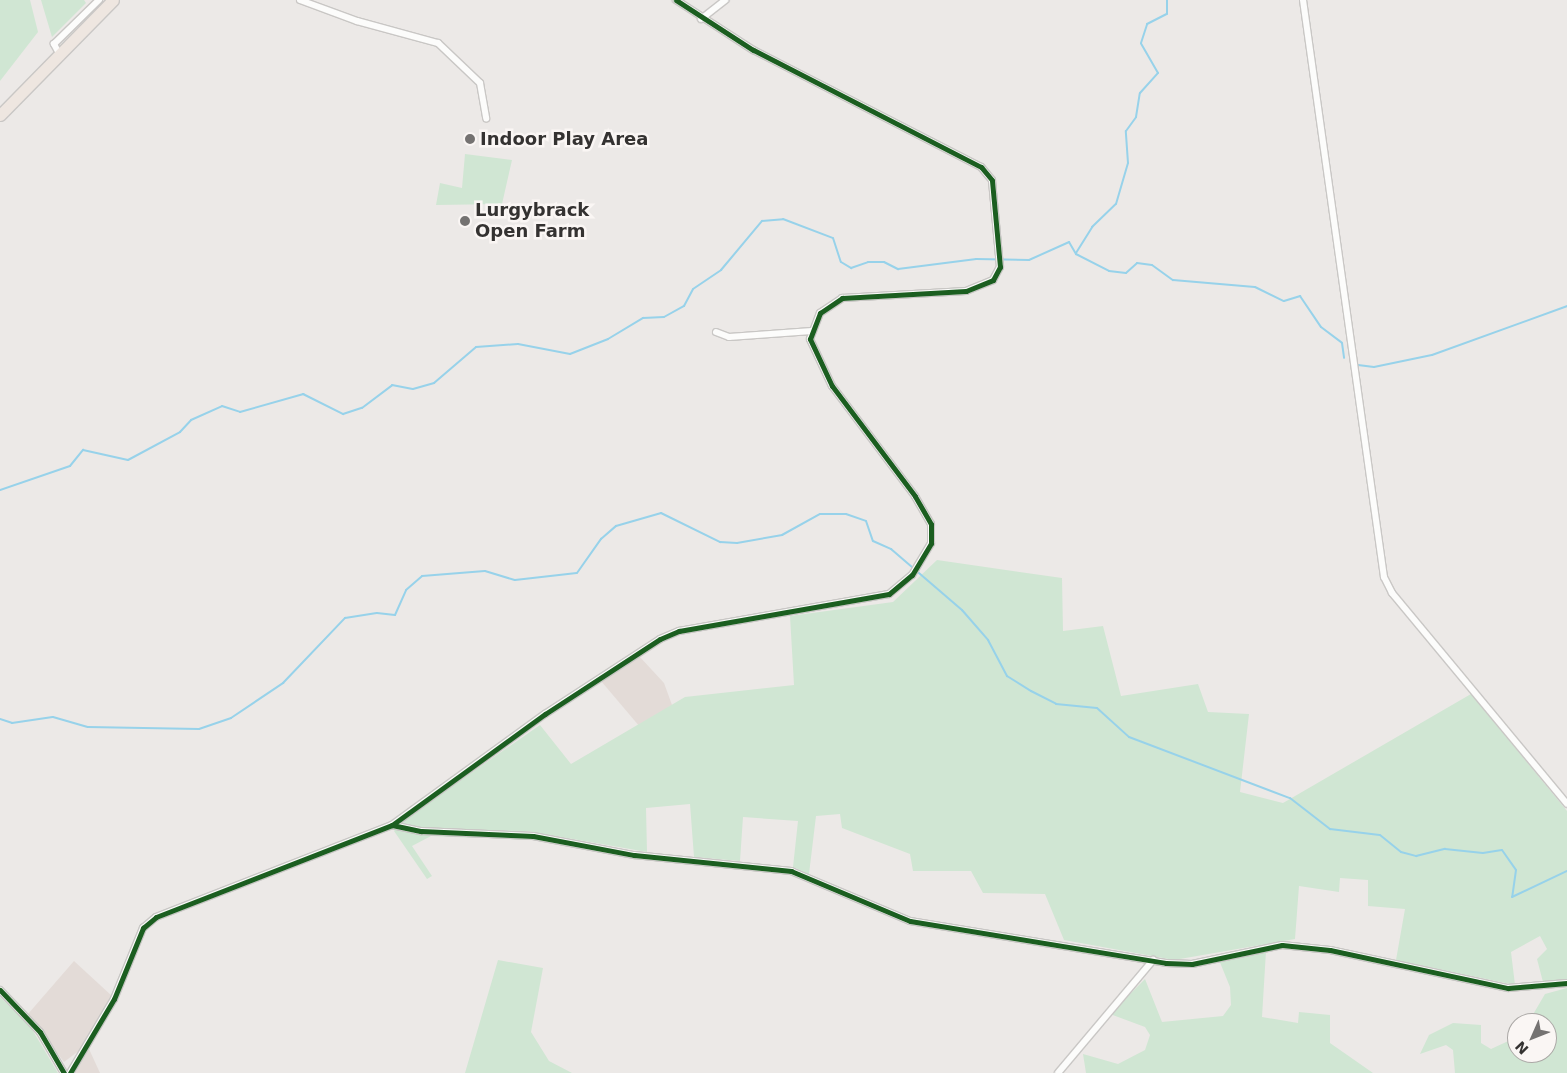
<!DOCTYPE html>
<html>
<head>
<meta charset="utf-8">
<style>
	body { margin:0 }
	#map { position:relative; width:1567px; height:1073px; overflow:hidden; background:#ece9e7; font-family:"DejaVu Sans",sans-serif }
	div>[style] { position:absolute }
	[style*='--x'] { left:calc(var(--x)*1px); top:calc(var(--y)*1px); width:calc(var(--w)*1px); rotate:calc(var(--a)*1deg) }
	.built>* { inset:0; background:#e3dbd7 }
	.green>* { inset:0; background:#d0e6d3 }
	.stream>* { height:2px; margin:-1px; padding:0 1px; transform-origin:1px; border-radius:1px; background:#97d2ea }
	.roads { filter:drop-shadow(1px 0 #c9c7c5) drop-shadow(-1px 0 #c9c7c5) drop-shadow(0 1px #c9c7c5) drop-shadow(0 -1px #c9c7c5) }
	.minor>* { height:6px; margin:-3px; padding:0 3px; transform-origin:3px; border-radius:3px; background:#fcfcfb }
	.trunk>* { height:11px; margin:-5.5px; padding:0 5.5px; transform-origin:5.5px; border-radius:5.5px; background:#eee6e0 }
	.cycleway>* { height:5px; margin:-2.5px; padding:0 2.5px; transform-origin:2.5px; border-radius:2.5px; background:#1b5e20 }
	.dots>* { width:14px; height:14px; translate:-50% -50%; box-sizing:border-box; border:2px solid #faf6f4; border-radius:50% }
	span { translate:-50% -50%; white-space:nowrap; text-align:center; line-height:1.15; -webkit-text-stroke:5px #faf6f4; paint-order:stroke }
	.poi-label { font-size:18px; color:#343231; font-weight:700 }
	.left { translate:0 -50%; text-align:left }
	.north { position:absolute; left:1507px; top:1013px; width:50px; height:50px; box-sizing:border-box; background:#faf6f4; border:1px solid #aba8a6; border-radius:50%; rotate:226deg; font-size:14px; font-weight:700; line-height:20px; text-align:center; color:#343231 }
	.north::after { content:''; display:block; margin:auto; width:18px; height:22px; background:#747271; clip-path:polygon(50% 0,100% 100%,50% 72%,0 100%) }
</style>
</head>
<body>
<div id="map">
	<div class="built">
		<div style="clip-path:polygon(639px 656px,664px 683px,672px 705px,640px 727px,601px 681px)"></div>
		<div style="clip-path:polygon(74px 961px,112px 996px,80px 1050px,64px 1062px,28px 1014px)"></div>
		<div style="clip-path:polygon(89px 1049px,100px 1073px,75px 1073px)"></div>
	</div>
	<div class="green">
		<div style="clip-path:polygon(0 0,30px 0,38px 32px,0 81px)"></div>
		<div style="clip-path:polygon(41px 0,84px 0,86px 3px,52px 37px)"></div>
		<div style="clip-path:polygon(465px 154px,512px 160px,502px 204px,436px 205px,440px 183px,462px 188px)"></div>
		<div style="clip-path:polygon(937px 560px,1062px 578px,1063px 631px,1103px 626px,1121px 696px,1198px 684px,1208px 712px,1249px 714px,1240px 792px,1283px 803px,1471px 694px,1567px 811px,1567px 981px,1544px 986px,1537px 959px,1547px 949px,1540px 936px,1511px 952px,1515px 985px,1396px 960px,1405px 909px,1368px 906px,1368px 880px,1340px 878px,1339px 892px,1299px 886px,1295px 939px,1174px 960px,1064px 940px,1045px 894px,983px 893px,971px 871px,913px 871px,910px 854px,842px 828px,840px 814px,816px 816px,809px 874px,793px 867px,798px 821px,743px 817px,740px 861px,694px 857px,690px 804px,646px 808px,647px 852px,527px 831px,475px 830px,476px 838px,431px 836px,412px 846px,432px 876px,427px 879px,394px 831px,402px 821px,540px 725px,571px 764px,685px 697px,794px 685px,790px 616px,893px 602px)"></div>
		<div style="clip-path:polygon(1266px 951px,1262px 1017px,1298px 1023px,1299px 1012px,1330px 1015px,1330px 1043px,1373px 1073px,1086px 1073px,1083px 1054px,1118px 1064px,1145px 1050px,1150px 1035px,1145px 1027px,1110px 1014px,1145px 979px,1162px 1022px,1223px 1016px,1231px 1005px,1230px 987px,1219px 960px)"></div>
		<div style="clip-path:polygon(498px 960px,543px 968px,531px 1032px,549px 1061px,572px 1073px,465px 1073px)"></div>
		<div style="clip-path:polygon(1567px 988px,1567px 1073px,1455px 1073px,1453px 1050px,1446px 1045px,1420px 1054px,1429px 1035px,1453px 1023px,1481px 1025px,1481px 1043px,1491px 1049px,1517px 1037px,1517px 1053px,1547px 1053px,1547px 1023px,1528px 1023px,1545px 994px)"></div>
		<div style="clip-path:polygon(0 997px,30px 1026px,58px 1073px,0 1073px)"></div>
	</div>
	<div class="stream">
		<div style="--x:1076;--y:253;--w:31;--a:-58"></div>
		<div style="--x:1092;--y:227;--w:33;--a:-44"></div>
		<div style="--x:1116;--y:204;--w:43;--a:-73.7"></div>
		<div style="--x:1128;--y:163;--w:32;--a:-94"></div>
		<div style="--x:1126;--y:131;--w:17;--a:-54"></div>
		<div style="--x:1136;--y:117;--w:24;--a:-81"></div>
		<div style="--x:1140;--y:93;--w:27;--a:-48"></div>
		<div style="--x:1158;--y:73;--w:34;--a:-120"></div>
		<div style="--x:1141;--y:43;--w:20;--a:-72"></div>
		<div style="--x:1147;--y:24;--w:22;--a:-27"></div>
		<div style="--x:1167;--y:14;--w:14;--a:-90"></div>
		<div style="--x:1358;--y:365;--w:16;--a:7"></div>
		<div style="--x:1374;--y:367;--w:59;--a:-11.7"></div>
		<div style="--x:1432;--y:355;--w:144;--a:-19.9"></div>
		<div style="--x:0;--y:490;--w:74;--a:-18.9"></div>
		<div style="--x:70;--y:466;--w:21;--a:-51"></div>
		<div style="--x:83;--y:450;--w:46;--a:12.5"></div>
		<div style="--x:128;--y:460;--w:59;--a:-28.3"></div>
		<div style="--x:180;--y:432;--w:16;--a:-47"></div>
		<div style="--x:191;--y:420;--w:34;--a:-24"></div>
		<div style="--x:222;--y:406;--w:19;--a:18"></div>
		<div style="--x:240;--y:412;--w:66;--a:-15.9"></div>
		<div style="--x:303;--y:394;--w:45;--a:26.6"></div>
		<div style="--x:343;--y:414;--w:20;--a:-18"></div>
		<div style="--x:362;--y:408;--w:38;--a:-37"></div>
		<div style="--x:392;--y:385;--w:21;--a:11"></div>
		<div style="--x:413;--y:389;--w:22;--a:-16"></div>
		<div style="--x:434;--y:383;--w:55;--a:-40.6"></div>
		<div style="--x:476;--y:347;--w:42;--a:-4.1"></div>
		<div style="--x:518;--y:344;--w:53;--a:10.9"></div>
		<div style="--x:570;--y:354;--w:41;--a:-21.5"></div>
		<div style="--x:608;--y:339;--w:41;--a:-31"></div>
		<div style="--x:643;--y:318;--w:21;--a:-3"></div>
		<div style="--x:664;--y:317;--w:23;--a:-29"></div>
		<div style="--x:684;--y:306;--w:19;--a:-62"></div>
		<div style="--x:693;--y:289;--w:34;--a:-34"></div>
		<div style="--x:721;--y:270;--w:64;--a:-50.1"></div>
		<div style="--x:762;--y:221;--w:21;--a:-5"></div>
		<div style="--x:783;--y:219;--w:53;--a:20.8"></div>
		<div style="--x:833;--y:238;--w:25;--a:72"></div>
		<div style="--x:841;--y:262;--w:12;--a:31"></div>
		<div style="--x:851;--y:268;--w:18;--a:-19"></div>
		<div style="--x:868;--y:262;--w:16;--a:0"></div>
		<div style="--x:884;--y:262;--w:16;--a:27"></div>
		<div style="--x:898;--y:269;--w:79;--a:-7.3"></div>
		<div style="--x:976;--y:259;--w:53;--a:1.1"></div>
		<div style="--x:1029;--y:260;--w:44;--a:-24.2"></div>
		<div style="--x:1069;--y:242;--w:14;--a:60"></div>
		<div style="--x:1076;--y:254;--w:37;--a:27"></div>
		<div style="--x:1109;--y:271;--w:17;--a:7"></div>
		<div style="--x:1126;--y:273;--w:15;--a:-42"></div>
		<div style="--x:1137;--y:263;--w:15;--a:8"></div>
		<div style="--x:1152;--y:265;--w:26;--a:36"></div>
		<div style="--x:1173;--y:280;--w:82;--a:4.9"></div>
		<div style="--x:1255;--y:287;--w:32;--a:26"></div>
		<div style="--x:1284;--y:301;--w:17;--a:-17"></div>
		<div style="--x:1300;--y:296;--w:37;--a:56"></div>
		<div style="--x:1321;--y:327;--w:26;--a:37"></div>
		<div style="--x:1342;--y:343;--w:15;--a:82"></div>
		<div style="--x:0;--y:719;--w:13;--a:18"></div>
		<div style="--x:12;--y:723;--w:41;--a:-8.3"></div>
		<div style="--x:53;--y:717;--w:36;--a:16"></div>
		<div style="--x:88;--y:727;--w:111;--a:1"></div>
		<div style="--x:199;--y:729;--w:34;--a:-19"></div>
		<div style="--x:231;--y:718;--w:63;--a:-33.9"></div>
		<div style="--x:283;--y:683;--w:90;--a:-46.4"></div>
		<div style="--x:345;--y:618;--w:32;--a:-9"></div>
		<div style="--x:377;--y:613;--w:18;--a:6"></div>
		<div style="--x:395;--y:615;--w:27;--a:-66"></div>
		<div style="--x:406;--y:590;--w:21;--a:-41"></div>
		<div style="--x:422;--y:576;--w:63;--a:-4.5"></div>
		<div style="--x:485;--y:571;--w:31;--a:17"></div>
		<div style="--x:515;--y:580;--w:62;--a:-6.4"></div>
		<div style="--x:577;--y:573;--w:42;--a:-54.8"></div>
		<div style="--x:601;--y:539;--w:20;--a:-41"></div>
		<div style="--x:616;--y:526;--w:47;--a:-16.1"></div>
		<div style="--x:661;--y:513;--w:66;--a:26.2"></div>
		<div style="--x:720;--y:542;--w:17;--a:3"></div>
		<div style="--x:737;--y:543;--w:46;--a:-10.1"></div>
		<div style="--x:782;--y:535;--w:43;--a:-28.9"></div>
		<div style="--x:820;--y:514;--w:26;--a:0"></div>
		<div style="--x:846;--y:514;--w:21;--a:19"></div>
		<div style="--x:866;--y:521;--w:21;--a:71"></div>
		<div style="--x:873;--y:541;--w:20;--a:24"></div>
		<div style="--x:891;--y:549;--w:94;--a:40.7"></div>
		<div style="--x:962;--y:610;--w:40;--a:49"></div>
		<div style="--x:988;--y:640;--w:41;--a:62.2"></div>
		<div style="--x:1007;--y:676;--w:28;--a:32"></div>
		<div style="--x:1031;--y:691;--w:28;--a:27"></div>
		<div style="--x:1056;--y:704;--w:41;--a:5.6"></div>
		<div style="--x:1097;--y:708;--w:43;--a:42.2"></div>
		<div style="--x:1129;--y:737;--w:172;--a:20.8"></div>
		<div style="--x:1290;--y:798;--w:51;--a:37.8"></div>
		<div style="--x:1330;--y:829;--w:50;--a:6.8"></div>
		<div style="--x:1380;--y:835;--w:27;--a:39"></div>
		<div style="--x:1401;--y:852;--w:16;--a:15"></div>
		<div style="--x:1416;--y:856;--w:30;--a:-14"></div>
		<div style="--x:1445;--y:849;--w:38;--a:6"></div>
		<div style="--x:1483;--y:853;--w:19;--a:-9"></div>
		<div style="--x:1502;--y:850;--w:24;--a:55"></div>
		<div style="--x:1516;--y:870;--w:27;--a:98"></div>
		<div style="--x:1512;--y:897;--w:61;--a:-25.3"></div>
	</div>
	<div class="roads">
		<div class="minor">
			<div style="--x:300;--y:0;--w:61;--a:20.2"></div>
			<div style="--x:357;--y:21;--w:84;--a:15.2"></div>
			<div style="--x:438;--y:43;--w:58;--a:43.6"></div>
			<div style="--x:480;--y:83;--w:36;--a:80"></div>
			<div style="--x:1303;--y:0;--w:583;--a:82.01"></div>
			<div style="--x:1384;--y:577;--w:18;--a:63"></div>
			<div style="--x:1392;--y:593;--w:274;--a:50.3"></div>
			<div style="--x:701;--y:19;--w:31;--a:-38"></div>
			<div style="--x:60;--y:55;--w:13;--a:-119"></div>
			<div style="--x:54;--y:44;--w:63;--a:-44.4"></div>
			<div style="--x:716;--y:332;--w:14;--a:21"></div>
			<div style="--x:729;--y:337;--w:83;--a:-4.1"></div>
			<div style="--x:392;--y:825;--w:189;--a:-36"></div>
			<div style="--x:545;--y:714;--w:137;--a:-33.1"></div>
			<div style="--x:660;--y:639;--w:21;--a:-23"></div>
			<div style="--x:679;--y:631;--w:213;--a:-10"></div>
			<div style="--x:889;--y:594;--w:30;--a:-40"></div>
			<div style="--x:912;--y:575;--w:37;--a:-59"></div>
			<div style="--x:931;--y:543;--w:19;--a:-90"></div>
			<div style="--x:931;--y:524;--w:32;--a:-120"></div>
			<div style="--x:915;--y:496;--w:138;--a:-127"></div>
			<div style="--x:832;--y:386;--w:52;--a:-115.1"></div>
			<div style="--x:810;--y:339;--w:28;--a:-69"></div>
			<div style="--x:820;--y:313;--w:27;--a:-34"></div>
			<div style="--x:842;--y:298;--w:124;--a:-3.2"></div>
			<div style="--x:966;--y:291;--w:29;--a:-22"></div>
			<div style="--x:993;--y:280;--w:15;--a:-62"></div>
			<div style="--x:1000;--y:267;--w:87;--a:-95.3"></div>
			<div style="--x:992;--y:180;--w:17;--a:-130"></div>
			<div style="--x:981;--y:167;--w:256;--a:-152.8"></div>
			<div style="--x:753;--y:50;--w:92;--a:-147"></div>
			<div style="--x:0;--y:990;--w:58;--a:46.4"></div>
			<div style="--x:40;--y:1032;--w:48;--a:59.7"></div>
			<div style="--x:70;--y:1073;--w:86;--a:-59.3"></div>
			<div style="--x:114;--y:999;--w:77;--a:-67.8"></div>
			<div style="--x:143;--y:928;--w:17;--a:-40"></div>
			<div style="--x:156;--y:917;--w:253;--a:-21.3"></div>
			<div style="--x:392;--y:825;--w:30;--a:12"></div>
			<div style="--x:421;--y:831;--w:112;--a:2.6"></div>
			<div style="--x:533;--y:836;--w:103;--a:10.7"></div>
			<div style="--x:634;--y:855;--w:158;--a:5.8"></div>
			<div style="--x:791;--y:871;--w:129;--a:22.8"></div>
			<div style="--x:910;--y:921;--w:259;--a:9.3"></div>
			<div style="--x:1166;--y:963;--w:26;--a:2"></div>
			<div style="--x:1192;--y:964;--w:92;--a:-11.9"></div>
			<div style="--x:1282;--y:945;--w:48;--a:5.9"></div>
			<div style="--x:1330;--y:950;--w:182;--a:12.1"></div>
			<div style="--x:1508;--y:988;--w:59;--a:-4.8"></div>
			<div style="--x:1058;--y:1073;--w:148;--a:-49.9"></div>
		</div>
		<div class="trunk">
			<div style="--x:0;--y:115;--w:161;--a:-45.5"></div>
		</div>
	</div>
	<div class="cycleway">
		<div style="--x:392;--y:825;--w:189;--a:-36"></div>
		<div style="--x:545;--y:714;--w:137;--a:-33.1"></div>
		<div style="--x:660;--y:639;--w:21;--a:-23"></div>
		<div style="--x:679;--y:631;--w:213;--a:-10"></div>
		<div style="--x:889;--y:594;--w:30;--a:-40"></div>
		<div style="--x:912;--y:575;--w:37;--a:-59"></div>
		<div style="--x:931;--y:543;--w:19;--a:-90"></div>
		<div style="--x:931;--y:524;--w:32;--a:-120"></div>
		<div style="--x:915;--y:496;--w:138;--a:-127"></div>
		<div style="--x:832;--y:386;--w:52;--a:-115.1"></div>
		<div style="--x:810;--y:339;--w:28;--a:-69"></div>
		<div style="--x:820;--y:313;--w:27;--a:-34"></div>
		<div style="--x:842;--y:298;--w:124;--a:-3.2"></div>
		<div style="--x:966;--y:291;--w:29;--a:-22"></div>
		<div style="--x:993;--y:280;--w:15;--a:-62"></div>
		<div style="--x:1000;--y:267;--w:87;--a:-95.3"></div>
		<div style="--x:992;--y:180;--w:17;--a:-130"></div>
		<div style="--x:981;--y:167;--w:256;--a:-152.8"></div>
		<div style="--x:753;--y:50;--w:92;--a:-147"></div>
		<div style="--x:0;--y:990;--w:58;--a:46.4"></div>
		<div style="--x:40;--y:1032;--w:48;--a:59.7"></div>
		<div style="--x:70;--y:1073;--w:86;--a:-59.3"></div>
		<div style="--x:114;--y:999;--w:77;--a:-67.8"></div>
		<div style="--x:143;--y:928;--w:17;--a:-40"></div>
		<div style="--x:156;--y:917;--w:253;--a:-21.3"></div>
		<div style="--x:392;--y:825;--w:30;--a:12"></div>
		<div style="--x:421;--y:831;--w:112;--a:2.6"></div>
		<div style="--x:533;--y:836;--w:103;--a:10.7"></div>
		<div style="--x:634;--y:855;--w:158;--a:5.8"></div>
		<div style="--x:791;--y:871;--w:129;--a:22.8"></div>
		<div style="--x:910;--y:921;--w:259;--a:9.3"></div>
		<div style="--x:1166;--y:963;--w:26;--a:2"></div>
		<div style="--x:1192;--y:964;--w:92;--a:-11.9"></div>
		<div style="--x:1282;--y:945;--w:48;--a:5.9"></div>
		<div style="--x:1330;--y:950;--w:182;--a:12.1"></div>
		<div style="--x:1508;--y:988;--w:59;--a:-4.8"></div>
	</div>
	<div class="dots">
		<div style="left:470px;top:139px;background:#747271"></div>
		<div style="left:465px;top:221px;background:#747271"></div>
	</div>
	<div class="poi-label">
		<span class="left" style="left:480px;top:139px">Indoor Play Area</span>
		<span class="left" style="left:475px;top:221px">Lurgybrack<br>Open Farm</span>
	</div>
	<div class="north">N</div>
</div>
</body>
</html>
